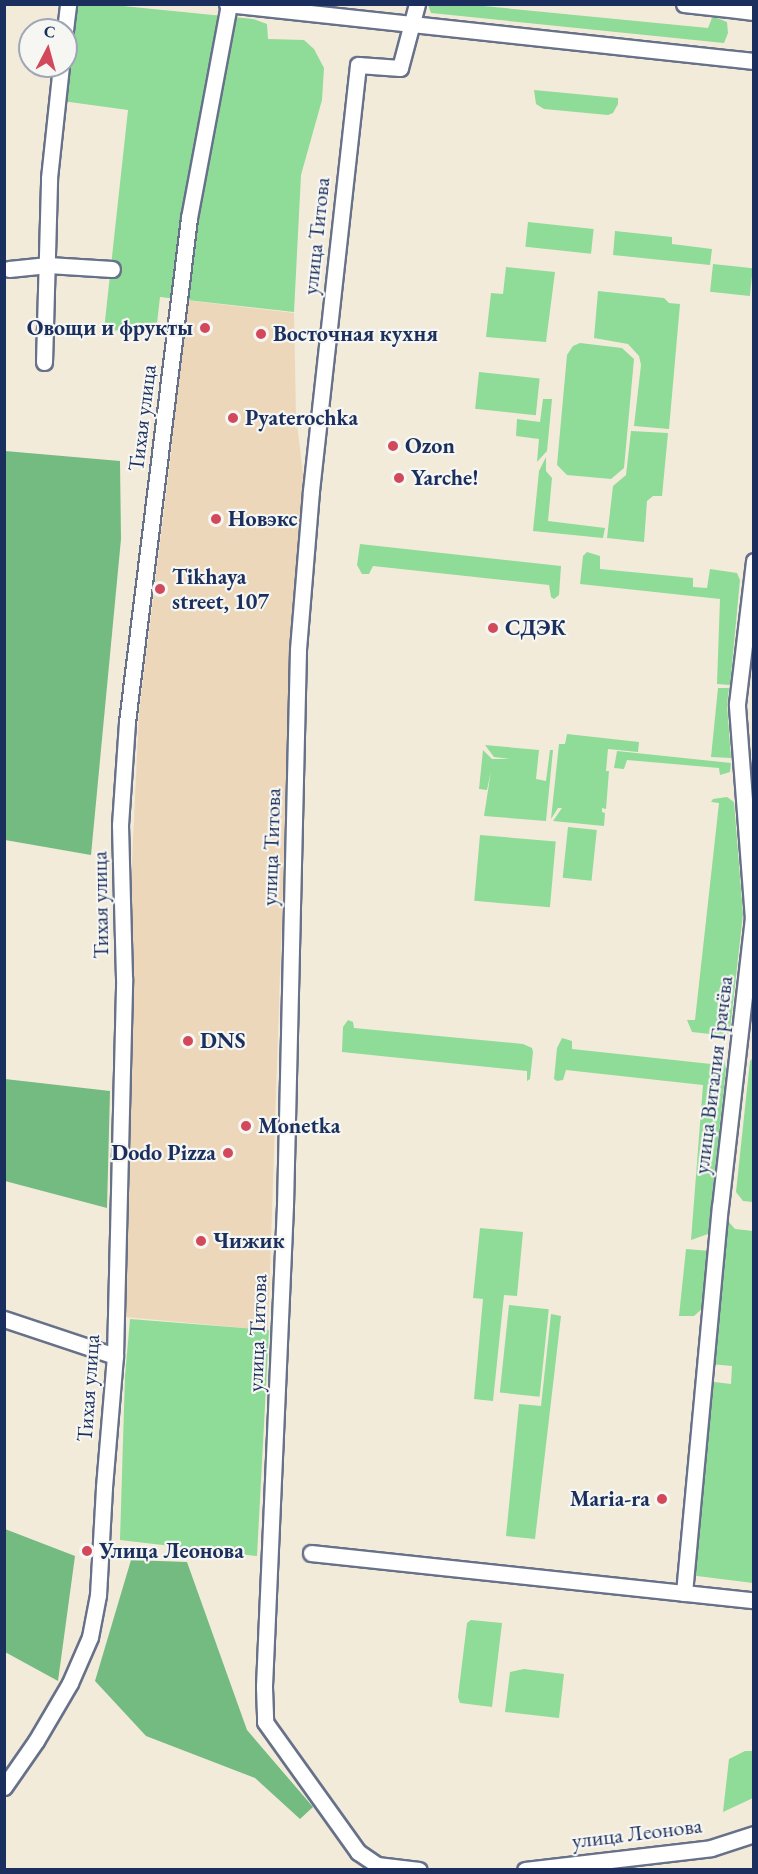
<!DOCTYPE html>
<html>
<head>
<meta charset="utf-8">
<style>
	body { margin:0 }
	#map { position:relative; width:758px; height:1874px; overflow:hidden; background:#f3ebda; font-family:"EB Garamond",serif }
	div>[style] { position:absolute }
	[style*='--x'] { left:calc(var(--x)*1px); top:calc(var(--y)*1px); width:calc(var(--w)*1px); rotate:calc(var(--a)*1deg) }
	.built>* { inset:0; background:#edd7bb }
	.green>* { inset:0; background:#8fdb98; transform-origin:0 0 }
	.forest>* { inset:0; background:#73bb80 }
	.roads { filter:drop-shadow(2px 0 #677189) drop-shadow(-2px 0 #677189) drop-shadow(0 2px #677189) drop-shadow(0 -2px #677189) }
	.minor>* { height:15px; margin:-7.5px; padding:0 7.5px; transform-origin:7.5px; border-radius:7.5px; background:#fff }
	.dots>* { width:16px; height:16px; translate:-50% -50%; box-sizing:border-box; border:3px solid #f6f6f2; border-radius:50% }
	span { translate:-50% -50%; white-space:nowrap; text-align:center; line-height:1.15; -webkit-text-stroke:4.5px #f6f6f2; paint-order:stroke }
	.street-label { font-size:22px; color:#1b2f5e }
	.poi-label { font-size:22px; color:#1b2f5e; font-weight:700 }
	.right { translate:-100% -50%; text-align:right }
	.left { translate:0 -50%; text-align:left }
	.frame { position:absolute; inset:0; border:6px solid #1b2f5e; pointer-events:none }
	.north { position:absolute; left:18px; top:18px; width:60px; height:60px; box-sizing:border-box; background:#f6f6f2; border:2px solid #9ea6b7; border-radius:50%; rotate:6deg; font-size:16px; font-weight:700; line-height:24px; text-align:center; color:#1b2f5e }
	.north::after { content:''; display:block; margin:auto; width:21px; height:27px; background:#d1495b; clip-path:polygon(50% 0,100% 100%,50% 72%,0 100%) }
</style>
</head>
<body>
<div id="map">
	<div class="built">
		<div style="clip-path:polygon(184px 300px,294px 313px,296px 415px,303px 474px,286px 798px,268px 1330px,124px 1317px,132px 862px,139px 712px,171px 453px)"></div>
	</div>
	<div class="green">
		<div style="clip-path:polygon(69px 5px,113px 5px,253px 19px,267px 24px,268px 39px,304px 40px,314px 49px,324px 68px,322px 100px,301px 175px,294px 312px,160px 297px,156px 332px,104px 330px,128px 110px,62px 101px)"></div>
		<div style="clip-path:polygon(428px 5px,473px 5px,708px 28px,712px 18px,717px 18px,727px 22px,728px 33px,724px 43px,431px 13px)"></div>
		<div style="clip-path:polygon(534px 90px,618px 98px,618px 104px,613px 113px,608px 115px,544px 109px,536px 104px)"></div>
		<div style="left:528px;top:222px;width:66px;height:25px;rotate:6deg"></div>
		<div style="clip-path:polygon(615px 231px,672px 237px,672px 244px,712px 249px,710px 265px,613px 255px)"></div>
		<div style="left:713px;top:264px;width:40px;height:28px;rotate:6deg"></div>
		<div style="clip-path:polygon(506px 267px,555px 272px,546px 342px,486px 337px,491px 293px,503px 294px)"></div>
		<div style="clip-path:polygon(598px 291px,664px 298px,669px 303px,680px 304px,669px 429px,634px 426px,641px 365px,639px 356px,628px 344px,594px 338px)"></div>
		<div style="clip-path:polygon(580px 343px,622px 348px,634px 359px,624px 468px,611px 479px,567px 475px,557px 465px,567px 355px,573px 346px)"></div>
		<div style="left:479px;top:372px;width:61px;height:37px;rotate:6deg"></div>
		<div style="clip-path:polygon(543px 399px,552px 399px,547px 451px,537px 462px,539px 439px,516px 436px,517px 419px,540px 422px)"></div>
		<div style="clip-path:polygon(631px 431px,668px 433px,662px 496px,653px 496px,647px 501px,644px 542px,607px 538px,613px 486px,626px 475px)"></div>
		<div style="clip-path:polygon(546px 457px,546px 471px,552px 478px,548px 521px,605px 528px,603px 538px,533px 531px,539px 471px)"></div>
		<div style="clip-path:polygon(360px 544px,561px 566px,559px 595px,554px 599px,551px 597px,549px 585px,373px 566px,369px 574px,362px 574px,357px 565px)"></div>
		<div style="clip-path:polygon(587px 552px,600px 556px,600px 569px,693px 578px,693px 587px,707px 588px,710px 569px,737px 573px,740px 580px,730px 685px,717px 684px,720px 599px,580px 584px,583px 556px)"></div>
		<div style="clip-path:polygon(718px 688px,729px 688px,727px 705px,731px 758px,711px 757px)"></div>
		<div style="clip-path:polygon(567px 734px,639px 742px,638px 752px,608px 749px,606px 771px,609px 771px,606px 809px,602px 808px,602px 812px,605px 813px,604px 826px,553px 821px,562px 808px,558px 808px,551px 819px,559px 744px,565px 744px)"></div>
		<div style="clip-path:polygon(485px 745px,539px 750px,536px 779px,546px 781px,550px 750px,553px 750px,546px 821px,484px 816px,491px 771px,487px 790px,479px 789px,483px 750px,492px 759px,510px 759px,494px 757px)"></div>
		<div style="clip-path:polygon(617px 751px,731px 763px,730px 772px,720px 775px,719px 768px,627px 760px,624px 769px,614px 768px)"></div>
		<div style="clip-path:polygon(727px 797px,734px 802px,743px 914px,730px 1030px,728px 1034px,719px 1035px,692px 1032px,687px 1020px,695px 1020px,719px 803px,711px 802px,713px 799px)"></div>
		<div style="left:568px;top:827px;width:29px;height:51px;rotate:6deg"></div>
		<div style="left:480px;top:835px;width:76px;height:66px;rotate:5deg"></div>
		<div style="clip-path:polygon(348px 1020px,353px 1022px,354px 1028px,523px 1044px,532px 1048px,533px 1052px,530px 1079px,527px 1081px,527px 1071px,342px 1052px,343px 1027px)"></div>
		<div style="clip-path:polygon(562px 1038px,572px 1041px,572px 1049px,711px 1064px,712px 1056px,724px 1059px,726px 1069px,708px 1234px,691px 1240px,703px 1085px,566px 1070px,563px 1080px,557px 1081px,554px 1079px,557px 1048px)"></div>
		<div style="clip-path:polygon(753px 1058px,753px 1202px,743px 1201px,736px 1192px,750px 1061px)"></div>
		<div style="clip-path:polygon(727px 1220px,735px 1229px,753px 1231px,753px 1583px,689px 1575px,706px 1381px,731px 1384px,732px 1366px,710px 1364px)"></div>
		<div style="clip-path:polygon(480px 1228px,523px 1232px,517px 1296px,504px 1295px,493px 1401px,474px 1399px,483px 1299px,473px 1298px)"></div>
		<div style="clip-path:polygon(686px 1249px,710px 1251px,703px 1308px,694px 1316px,679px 1316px)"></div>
		<div style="left:509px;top:1305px;width:40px;height:88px;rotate:6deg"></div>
		<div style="clip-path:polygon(551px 1314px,561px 1316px,535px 1539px,506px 1536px,519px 1404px,541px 1406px)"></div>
		<div style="clip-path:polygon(130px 1319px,269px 1330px,257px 1556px,120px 1540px,125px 1376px)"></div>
		<div style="clip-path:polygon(471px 1620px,502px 1623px,492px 1707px,460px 1703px,458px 1697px,467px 1623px)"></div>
		<div style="clip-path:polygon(524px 1669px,564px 1674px,559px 1718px,505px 1712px,510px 1672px)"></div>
		<div style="clip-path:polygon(745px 1751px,753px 1751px,753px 1798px,723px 1812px,729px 1759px)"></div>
	</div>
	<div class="forest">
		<div style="clip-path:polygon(5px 451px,120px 461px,121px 539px,91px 855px,5px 840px)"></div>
		<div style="clip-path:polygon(5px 1079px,110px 1091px,107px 1208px,5px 1181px)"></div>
		<div style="clip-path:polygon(5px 1529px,75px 1556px,58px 1681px,5px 1652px)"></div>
		<div style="clip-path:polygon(131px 1560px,187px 1562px,247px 1730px,313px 1807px,300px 1819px,255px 1778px,146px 1736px,95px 1681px)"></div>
	</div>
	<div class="roads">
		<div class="minor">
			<div style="--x:227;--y:4;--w:530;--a:6.17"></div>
			<div style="--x:417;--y:4;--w:66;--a:104.9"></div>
			<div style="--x:400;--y:68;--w:42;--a:-175.9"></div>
			<div style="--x:358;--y:65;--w:429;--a:96.3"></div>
			<div style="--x:311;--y:491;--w:160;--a:94.7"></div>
			<div style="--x:298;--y:650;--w:555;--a:91.34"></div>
			<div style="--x:285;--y:1205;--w:482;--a:92.5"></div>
			<div style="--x:264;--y:1687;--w:35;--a:88"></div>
			<div style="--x:265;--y:1722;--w:160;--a:54.4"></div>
			<div style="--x:358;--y:1852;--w:23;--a:34"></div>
			<div style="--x:377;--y:1865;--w:42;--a:6.8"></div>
			<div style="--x:684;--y:4;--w:70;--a:6.5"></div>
			<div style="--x:65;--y:30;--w:26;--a:-83"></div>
			<div style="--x:9;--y:269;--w:39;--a:-6"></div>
			<div style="--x:48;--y:265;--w:64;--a:3.6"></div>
			<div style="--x:44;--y:362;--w:184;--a:-88.4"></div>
			<div style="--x:49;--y:178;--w:113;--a:-83.9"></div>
			<div style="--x:4;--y:1319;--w:117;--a:18.4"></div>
			<div style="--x:311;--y:1553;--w:445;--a:6.1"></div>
			<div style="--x:684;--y:1593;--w:388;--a:-84.7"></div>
			<div style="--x:720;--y:1207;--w:290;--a:-83.5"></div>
			<div style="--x:753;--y:919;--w:216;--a:-94.3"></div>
			<div style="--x:737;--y:704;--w:144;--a:-83.2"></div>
			<div style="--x:4;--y:1787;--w:56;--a:-55.2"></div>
			<div style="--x:36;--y:1741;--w:67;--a:-59.6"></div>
			<div style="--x:70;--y:1683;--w:50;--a:-66.5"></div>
			<div style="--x:90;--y:1637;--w:43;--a:-79.2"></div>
			<div style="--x:98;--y:1595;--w:108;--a:-86.8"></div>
			<div style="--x:104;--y:1487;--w:131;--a:-85.2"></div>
			<div style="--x:115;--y:1356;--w:378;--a:-88.6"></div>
			<div style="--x:124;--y:978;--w:153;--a:-91.5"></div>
			<div style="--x:120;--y:825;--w:103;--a:-86.1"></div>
			<div style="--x:127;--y:722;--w:508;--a:-82.99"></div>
			<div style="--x:189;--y:218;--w:217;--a:-79.4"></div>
			<div style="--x:525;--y:1870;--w:187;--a:-6.7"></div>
			<div style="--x:711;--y:1848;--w:45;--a:-18"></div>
		</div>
	</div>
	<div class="dots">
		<div style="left:205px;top:328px;background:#d1495b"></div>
		<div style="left:261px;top:334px;background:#d1495b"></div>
		<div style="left:233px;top:418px;background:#d1495b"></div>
		<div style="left:393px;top:446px;background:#d1495b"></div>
		<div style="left:399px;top:478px;background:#d1495b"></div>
		<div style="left:216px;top:519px;background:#d1495b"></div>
		<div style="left:160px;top:589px;background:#d1495b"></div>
		<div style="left:493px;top:628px;background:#d1495b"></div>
		<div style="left:188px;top:1041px;background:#d1495b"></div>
		<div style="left:246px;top:1126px;background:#d1495b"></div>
		<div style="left:228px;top:1153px;background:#d1495b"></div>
		<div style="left:201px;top:1241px;background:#d1495b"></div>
		<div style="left:662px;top:1499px;background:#d1495b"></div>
		<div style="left:87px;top:1551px;background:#d1495b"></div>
	</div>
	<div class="street-label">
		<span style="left:316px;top:236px;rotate:-84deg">улица Титова</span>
		<span style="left:142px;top:418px;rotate:-83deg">Тихая улица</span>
		<span style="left:271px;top:847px;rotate:-88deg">улица Титова</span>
		<span style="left:100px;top:905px;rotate:-91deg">Тихая улица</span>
		<span style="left:713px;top:1075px;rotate:-83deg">улица Виталия Грачёва</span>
		<span style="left:257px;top:1333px;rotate:-88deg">улица Титова</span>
		<span style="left:88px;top:1388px;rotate:-86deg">Тихая улица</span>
		<span style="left:637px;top:1833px;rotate:-7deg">улица Леонова</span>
	</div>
	<div class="poi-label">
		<span class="right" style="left:193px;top:328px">Овощи и фрукты</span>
		<span class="left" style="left:273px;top:334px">Восточная кухня</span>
		<span class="left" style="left:245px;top:418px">Pyaterochka</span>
		<span class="left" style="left:405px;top:446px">Ozon</span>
		<span class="left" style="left:411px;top:478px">Yarche!</span>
		<span class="left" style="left:228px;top:519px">Новэкс</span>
		<span class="left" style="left:172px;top:589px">Tikhaya<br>street, 107</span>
		<span class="left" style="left:505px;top:628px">СДЭК</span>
		<span class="left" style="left:200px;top:1041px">DNS</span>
		<span class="left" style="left:258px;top:1126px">Monetka</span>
		<span class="right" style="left:216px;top:1153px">Dodo Pizza</span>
		<span class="left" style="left:213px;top:1241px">Чижик</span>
		<span class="right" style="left:650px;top:1499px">Maria-ra</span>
		<span class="left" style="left:99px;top:1551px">Улица Леонова</span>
	</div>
	<div class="frame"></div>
	<div class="north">С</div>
</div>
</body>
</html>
